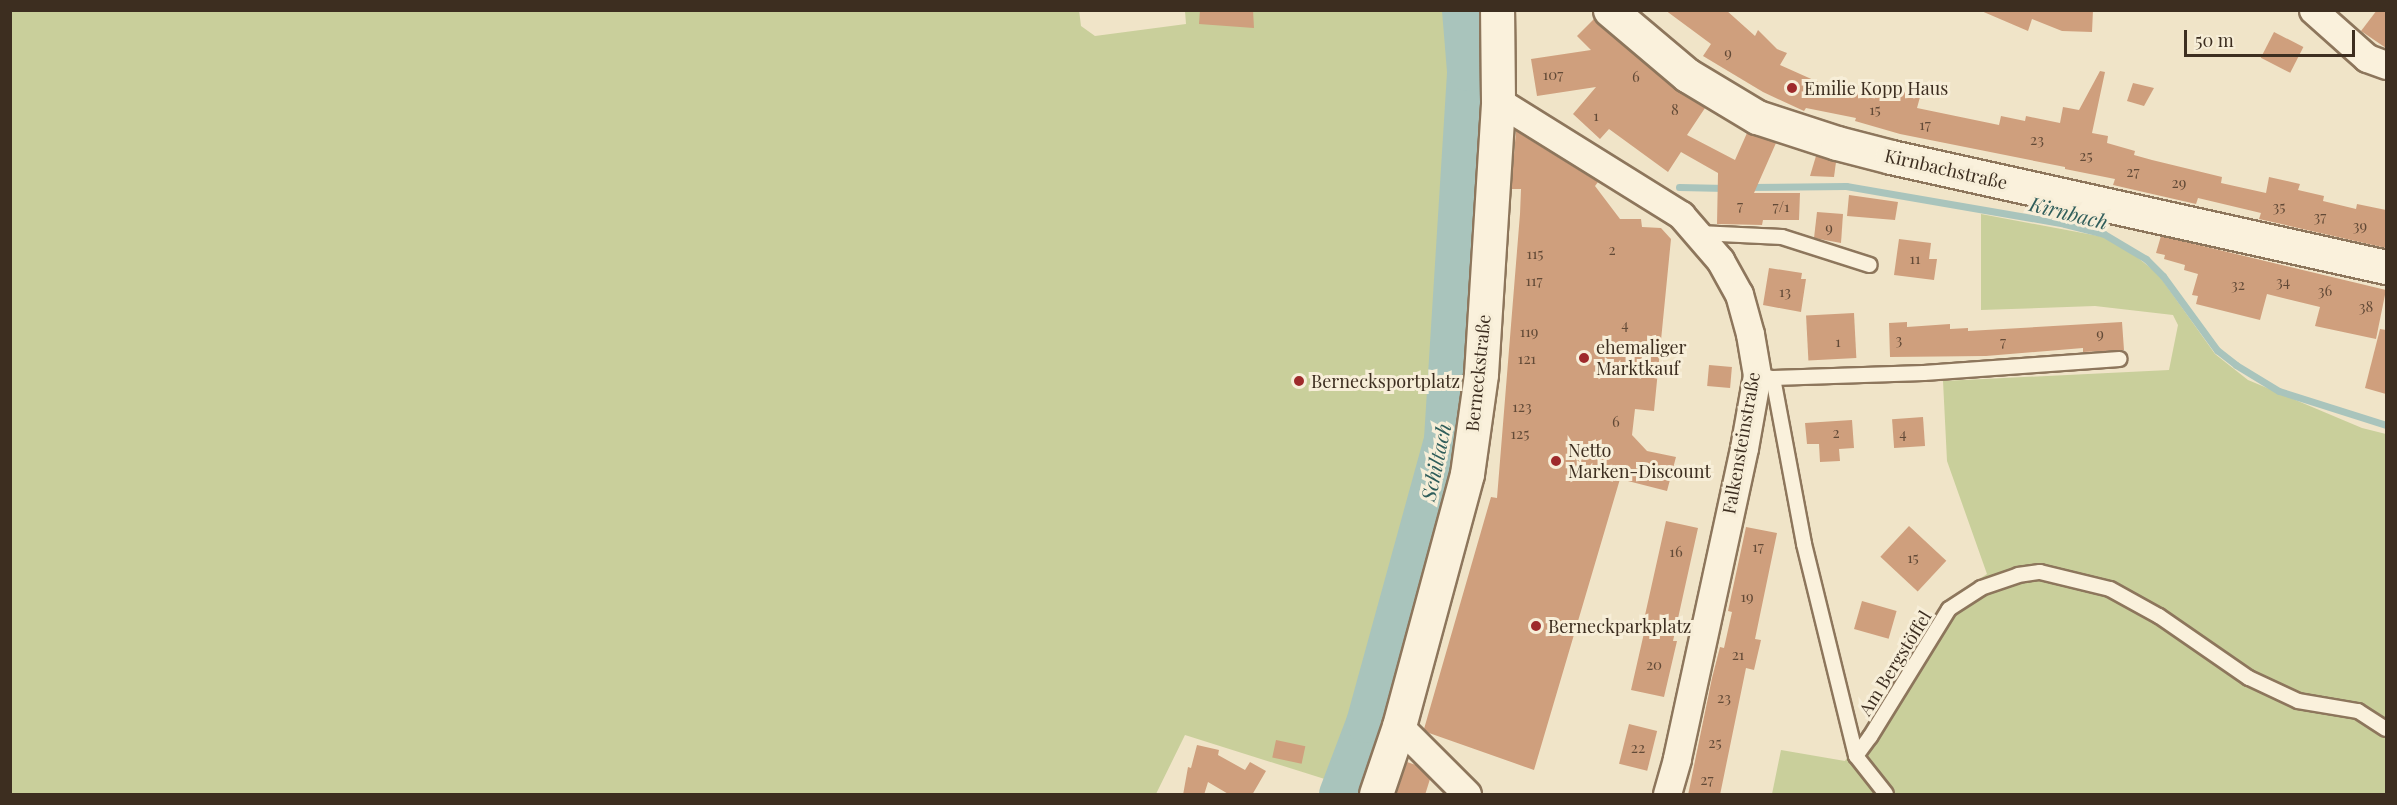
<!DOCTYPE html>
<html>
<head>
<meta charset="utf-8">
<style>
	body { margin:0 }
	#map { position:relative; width:2397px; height:805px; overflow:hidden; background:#f0e4c8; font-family:"Playfair Display",serif }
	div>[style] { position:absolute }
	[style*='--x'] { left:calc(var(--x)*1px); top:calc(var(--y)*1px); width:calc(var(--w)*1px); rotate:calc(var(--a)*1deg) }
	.green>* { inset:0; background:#c9cf9b }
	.water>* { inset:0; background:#a9c4bc }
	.stream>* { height:7px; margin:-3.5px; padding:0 3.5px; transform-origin:3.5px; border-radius:3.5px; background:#a9c4bc }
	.river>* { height:40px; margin:-20px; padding:0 20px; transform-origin:20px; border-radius:20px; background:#a9c4bc }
	.building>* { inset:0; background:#cf9f7d; transform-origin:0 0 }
	.roads { filter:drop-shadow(2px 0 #8d765c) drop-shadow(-2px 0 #8d765c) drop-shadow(0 2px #8d765c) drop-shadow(0 -2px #8d765c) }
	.service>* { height:14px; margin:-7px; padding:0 7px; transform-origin:7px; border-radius:7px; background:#faf1dc }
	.minor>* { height:27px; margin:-13.5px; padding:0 13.5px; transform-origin:13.5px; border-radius:13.5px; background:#faf1dc }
	.secondary>* { height:33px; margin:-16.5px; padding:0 16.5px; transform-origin:16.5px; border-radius:16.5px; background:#faf1dc }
	.dots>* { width:16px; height:16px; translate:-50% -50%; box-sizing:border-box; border:3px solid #f7eed8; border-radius:50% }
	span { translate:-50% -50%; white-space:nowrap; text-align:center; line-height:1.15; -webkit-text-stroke:6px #f7eed8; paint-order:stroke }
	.number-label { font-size:15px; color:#624a37 }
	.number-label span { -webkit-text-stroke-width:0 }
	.poi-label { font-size:18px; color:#3d2e20 }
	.left { translate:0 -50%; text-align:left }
	.street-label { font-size:18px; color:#3d2e20 }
	.water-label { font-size:20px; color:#2f5d5a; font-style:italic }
	.frame { position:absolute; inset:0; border:12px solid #3d2e20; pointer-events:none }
	.scale { position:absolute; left:2184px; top:30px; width:171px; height:27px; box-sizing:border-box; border:3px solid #3d2e20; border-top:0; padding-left:8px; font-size:18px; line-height:21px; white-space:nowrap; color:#3d2e20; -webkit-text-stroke:4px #f7eed8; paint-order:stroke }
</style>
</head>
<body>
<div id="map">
	<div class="green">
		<div style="clip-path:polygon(1079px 10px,1081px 26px,1095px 36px,1186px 24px,1185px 11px,1449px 11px,1454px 52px,1451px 154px,1434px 424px,1331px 781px,1185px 735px,1156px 794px,11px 794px,10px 11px)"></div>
		<div style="clip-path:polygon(1981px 214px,2104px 237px,2127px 249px,2158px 274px,2215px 354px,2248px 380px,2362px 428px,2386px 434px,2386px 794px,1772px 794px,1781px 750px,1845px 761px,1945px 606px,1963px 590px,1987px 574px,1947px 461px,1943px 381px,2169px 370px,2178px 325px,2173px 315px,2095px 306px,1981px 310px)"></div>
	</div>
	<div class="water">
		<div style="clip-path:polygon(1449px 11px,1476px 11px,1479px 47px,1475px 155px,1451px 154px,1454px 52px)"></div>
	</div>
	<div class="stream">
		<div style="--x:1679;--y:187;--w:47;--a:1.2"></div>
		<div style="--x:1749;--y:187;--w:97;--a:-0.6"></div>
		<div style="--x:1846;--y:186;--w:222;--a:9.8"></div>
		<div style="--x:2065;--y:224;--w:40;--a:14.4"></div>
		<div style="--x:2104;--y:234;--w:49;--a:30.8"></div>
		<div style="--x:2146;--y:259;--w:24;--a:45"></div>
		<div style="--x:2163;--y:276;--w:92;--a:53.9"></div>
		<div style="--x:2217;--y:350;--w:24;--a:38"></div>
		<div style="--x:2236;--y:365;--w:50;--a:31.2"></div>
		<div style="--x:2279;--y:391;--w:112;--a:17.6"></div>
	</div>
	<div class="river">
		<div style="--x:1339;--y:794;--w:76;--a:-69.2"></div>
		<div style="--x:1366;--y:723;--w:295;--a:-74.6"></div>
		<div style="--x:1444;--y:439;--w:369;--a:-86.4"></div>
		<div style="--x:1467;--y:71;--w:61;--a:-94.7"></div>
	</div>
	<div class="building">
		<div style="clip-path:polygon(1200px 10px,1253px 10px,1254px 28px,1199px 24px)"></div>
		<div style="clip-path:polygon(1665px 10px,1726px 10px,1755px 36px,1758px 30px,1777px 49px,1787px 53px,1780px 65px,1818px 82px,1884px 98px,1887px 86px,1920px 97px,1917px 108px,1999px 125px,2001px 116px,2025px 121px,2026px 116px,2060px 123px,2063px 107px,2079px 110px,2100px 71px,2105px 72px,2092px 133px,2108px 136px,2107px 143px,2135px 151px,2134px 155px,2152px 160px,2222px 177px,2221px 183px,2266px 193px,2269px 177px,2300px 184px,2298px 190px,2324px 196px,2323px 201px,2356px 209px,2357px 204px,2386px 210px,2386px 248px,2259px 219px,2261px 213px,2198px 198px,2196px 204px,2113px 185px,2115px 179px,2065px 169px,2065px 167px,1900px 134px,1855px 121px,1856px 118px,1806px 108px,1804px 111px,1763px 92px,1703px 56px,1711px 44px)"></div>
		<div style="clip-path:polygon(1979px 10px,2093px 10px,2092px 32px,2062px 31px,2032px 19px,2028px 31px)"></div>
		<div style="clip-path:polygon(2377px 10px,2386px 10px,2386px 48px,2361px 31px)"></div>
		<div style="clip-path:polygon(1594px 19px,1675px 89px,1705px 108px,1687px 135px,1735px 160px,1747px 133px,1776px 143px,1754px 193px,1800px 193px,1799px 220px,1763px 220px,1762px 225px,1717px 224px,1718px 173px,1681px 152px,1668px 172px,1609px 129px,1600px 139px,1573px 114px,1596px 87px,1537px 96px,1531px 59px,1591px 50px,1577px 36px)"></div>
		<div style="left:2274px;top:32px;width:33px;height:29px;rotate:27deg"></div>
		<div style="clip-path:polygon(2133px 83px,2154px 88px,2144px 106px,2127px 101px)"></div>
		<div style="clip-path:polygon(1516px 131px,1598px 182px,1595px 186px,1620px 219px,1641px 219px,1642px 227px,1661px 228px,1671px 239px,1654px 411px,1635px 409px,1632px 435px,1647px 451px,1676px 457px,1667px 491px,1620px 479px,1534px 770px,1429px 733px,1424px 729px,1491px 497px,1497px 498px,1520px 214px,1521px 189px,1511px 189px)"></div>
		<div style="clip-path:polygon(1816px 156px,1836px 162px,1834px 177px,1810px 176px)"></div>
		<div style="clip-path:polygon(1849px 195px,1898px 202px,1895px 220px,1847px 216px)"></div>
		<div style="clip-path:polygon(1817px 212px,1843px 214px,1841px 243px,1814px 238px)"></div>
		<div style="clip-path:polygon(2161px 236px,2386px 290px,2376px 339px,2315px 326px,2320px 307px,2267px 294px,2260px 320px,2196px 304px,2198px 296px,2192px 295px,2198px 274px,2184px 270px,2185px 265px,2164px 259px,2165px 255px,2156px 253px)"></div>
		<div style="clip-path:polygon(1899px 239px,1931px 243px,1929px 259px,1937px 259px,1934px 280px,1894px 275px)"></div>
		<div style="clip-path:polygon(1769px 268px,1802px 273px,1801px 279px,1806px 279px,1801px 312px,1763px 305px)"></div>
		<div style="left:1854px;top:313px;width:45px;height:48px;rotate:87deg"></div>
		<div style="clip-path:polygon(1907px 322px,1907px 327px,1950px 324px,1950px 329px,1968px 328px,1968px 331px,2122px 322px,2124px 350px,2083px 352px,2083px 348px,1986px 356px,1890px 357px,1889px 323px)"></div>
		<div style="clip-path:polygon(2380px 329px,2386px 330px,2386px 394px,2365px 388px)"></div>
		<div style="left:1709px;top:365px;width:23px;height:21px;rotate:5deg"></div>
		<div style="left:1923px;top:417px;width:29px;height:31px;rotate:86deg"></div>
		<div style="clip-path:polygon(1852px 420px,1854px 448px,1839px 449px,1840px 461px,1820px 462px,1819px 444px,1807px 444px,1805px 423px)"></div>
		<div style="clip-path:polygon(1666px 521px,1698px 528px,1673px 641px,1677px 641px,1664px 697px,1631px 690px,1644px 633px,1641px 633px)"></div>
		<div style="left:1909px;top:526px;width:51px;height:42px;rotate:43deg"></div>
		<div style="clip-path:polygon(1746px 527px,1777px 533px,1755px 639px,1761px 640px,1754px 670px,1746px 668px,1720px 795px,1688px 795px,1712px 678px,1720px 647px,1724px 648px,1732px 612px,1728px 611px)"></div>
		<div style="left:1862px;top:601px;width:36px;height:29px;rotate:16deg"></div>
		<div style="left:1629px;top:724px;width:29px;height:41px;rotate:14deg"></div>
		<div style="left:1276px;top:740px;width:30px;height:18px;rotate:12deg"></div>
		<div style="clip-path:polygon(1197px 745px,1219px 750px,1218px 755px,1245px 770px,1250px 762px,1266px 771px,1252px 795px,1230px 795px,1208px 782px,1204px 795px,1183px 795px,1188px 767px,1191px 768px)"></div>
		<div style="clip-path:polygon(1407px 762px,1416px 765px,1430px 779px,1425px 795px,1396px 795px)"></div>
	</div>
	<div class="roads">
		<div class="service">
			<div style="--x:1699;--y:233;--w:83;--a:2.8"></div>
			<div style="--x:1782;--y:237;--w:92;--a:17.7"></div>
			<div style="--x:1757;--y:375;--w:16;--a:11"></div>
			<div style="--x:1773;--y:378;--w:169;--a:79.4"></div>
			<div style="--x:1804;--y:544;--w:218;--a:76.2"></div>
			<div style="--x:1856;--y:756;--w:24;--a:-54"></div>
			<div style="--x:1870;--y:737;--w:150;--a:-58.3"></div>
			<div style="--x:1949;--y:609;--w:38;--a:-33"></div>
			<div style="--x:1981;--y:588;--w:39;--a:-19"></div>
			<div style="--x:2018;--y:575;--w:22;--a:-8"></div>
			<div style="--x:2040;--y:572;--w:72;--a:13.7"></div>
			<div style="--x:2110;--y:589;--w:56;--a:28.9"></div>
			<div style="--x:2159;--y:616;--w:109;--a:34.6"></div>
			<div style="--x:2249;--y:678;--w:54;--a:25.1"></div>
			<div style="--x:2298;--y:701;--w:61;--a:9.5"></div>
			<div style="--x:2358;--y:711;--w:33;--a:33"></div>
			<div style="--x:1773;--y:378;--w:151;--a:-1.9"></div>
			<div style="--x:1924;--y:373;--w:196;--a:-4.1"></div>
			<div style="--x:1856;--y:756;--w:48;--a:51.7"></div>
		</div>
		<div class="minor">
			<div style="--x:2313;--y:10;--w:72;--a:41.6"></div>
			<div style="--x:2367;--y:58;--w:20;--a:20"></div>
			<div style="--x:1498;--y:101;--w:216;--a:31.9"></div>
			<div style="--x:1681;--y:215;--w:60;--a:49.1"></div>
			<div style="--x:1720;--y:260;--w:39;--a:61"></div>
			<div style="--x:1739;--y:294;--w:41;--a:74.6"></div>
			<div style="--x:1750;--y:334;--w:42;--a:80.3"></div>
			<div style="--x:1757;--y:375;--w:74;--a:100.1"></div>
			<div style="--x:1744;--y:448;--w:318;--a:102.2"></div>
			<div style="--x:1677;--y:759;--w:36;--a:106"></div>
			<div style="--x:1399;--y:726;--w:96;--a:45"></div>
		</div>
		<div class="secondary">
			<div style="--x:1610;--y:10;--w:101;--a:40.2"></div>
			<div style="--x:1687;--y:75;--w:82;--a:31"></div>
			<div style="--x:1757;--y:117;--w:84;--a:18"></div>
			<div style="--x:1837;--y:143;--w:56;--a:14.5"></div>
			<div style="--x:1891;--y:157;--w:507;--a:12.53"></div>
			<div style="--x:1376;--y:794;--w:72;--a:-71.3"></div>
			<div style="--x:1399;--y:726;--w:261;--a:-74.9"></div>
			<div style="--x:1467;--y:474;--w:101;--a:-82"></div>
			<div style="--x:1481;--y:374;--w:274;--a:-86.4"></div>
			<div style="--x:1498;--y:101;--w:91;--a:-90.6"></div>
		</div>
	</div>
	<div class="dots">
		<div style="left:1792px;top:88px;background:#9e2a2b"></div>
		<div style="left:1584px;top:358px;background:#9e2a2b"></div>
		<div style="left:1299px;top:381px;background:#9e2a2b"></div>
		<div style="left:1556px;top:461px;background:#9e2a2b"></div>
		<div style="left:1536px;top:626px;background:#9e2a2b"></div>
	</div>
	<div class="number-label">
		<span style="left:1728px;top:53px">9</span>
		<span style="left:1553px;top:75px">107</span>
		<span style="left:1636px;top:77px">6</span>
		<span style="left:1675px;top:110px">8</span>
		<span style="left:1875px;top:110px">15</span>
		<span style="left:1596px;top:116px">1</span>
		<span style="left:1925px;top:125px">17</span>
		<span style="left:2037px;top:140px">23</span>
		<span style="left:2086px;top:156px">25</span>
		<span style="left:2133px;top:172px">27</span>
		<span style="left:2179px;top:183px">29</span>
		<span style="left:1740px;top:206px">7</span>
		<span style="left:1781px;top:207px">7/1</span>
		<span style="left:2279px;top:207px">35</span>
		<span style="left:2320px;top:217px">37</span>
		<span style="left:2360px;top:226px">39</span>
		<span style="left:1829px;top:228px">9</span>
		<span style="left:1612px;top:250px">2</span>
		<span style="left:1535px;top:254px">115</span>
		<span style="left:1915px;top:259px">11</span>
		<span style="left:1534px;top:281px">117</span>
		<span style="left:2283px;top:282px">34</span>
		<span style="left:2238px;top:285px">32</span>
		<span style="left:2325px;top:291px">36</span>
		<span style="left:1785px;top:292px">13</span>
		<span style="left:2366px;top:307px">38</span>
		<span style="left:1625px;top:325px">4</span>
		<span style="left:1529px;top:332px">119</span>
		<span style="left:2100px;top:334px">9</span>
		<span style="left:1899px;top:340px">3</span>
		<span style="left:1838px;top:342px">1</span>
		<span style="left:2003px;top:342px">7</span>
		<span style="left:1527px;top:359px">121</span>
		<span style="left:1522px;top:407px">123</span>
		<span style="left:1616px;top:422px">6</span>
		<span style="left:1836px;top:433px">2</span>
		<span style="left:1520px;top:434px">125</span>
		<span style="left:1903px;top:434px">4</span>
		<span style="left:1758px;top:547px">17</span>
		<span style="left:1676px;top:552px">16</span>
		<span style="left:1913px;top:558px">15</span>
		<span style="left:1747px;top:597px">19</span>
		<span style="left:1738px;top:655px">21</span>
		<span style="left:1654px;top:665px">20</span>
		<span style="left:1724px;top:698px">23</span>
		<span style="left:1715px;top:743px">25</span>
		<span style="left:1638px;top:748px">22</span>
		<span style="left:1707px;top:780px">27</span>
	</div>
	<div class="poi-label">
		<span class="left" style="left:1804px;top:88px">Emilie Kopp Haus</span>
		<span class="left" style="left:1596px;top:358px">ehemaliger<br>Marktkauf</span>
		<span class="left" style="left:1311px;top:381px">Bernecksportplatz</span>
		<span class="left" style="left:1568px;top:461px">Netto<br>Marken-Discount</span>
		<span class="left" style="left:1548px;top:626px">Berneckparkplatz</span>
	</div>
	<div class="street-label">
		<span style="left:1946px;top:169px;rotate:13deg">Kirnbachstraße</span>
		<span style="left:1478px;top:373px;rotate:-84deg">Berneckstraße</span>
		<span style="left:1741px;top:443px;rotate:-80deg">Falkensteinstraße</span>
		<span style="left:1895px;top:663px;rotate:-58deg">Am Bergstöffel</span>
	</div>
	<div class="water-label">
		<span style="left:2069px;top:212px;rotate:14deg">Kirnbach</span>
		<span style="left:1435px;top:462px;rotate:-78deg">Schiltach</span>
	</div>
	<div class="frame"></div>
	<div class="scale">50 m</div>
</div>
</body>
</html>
